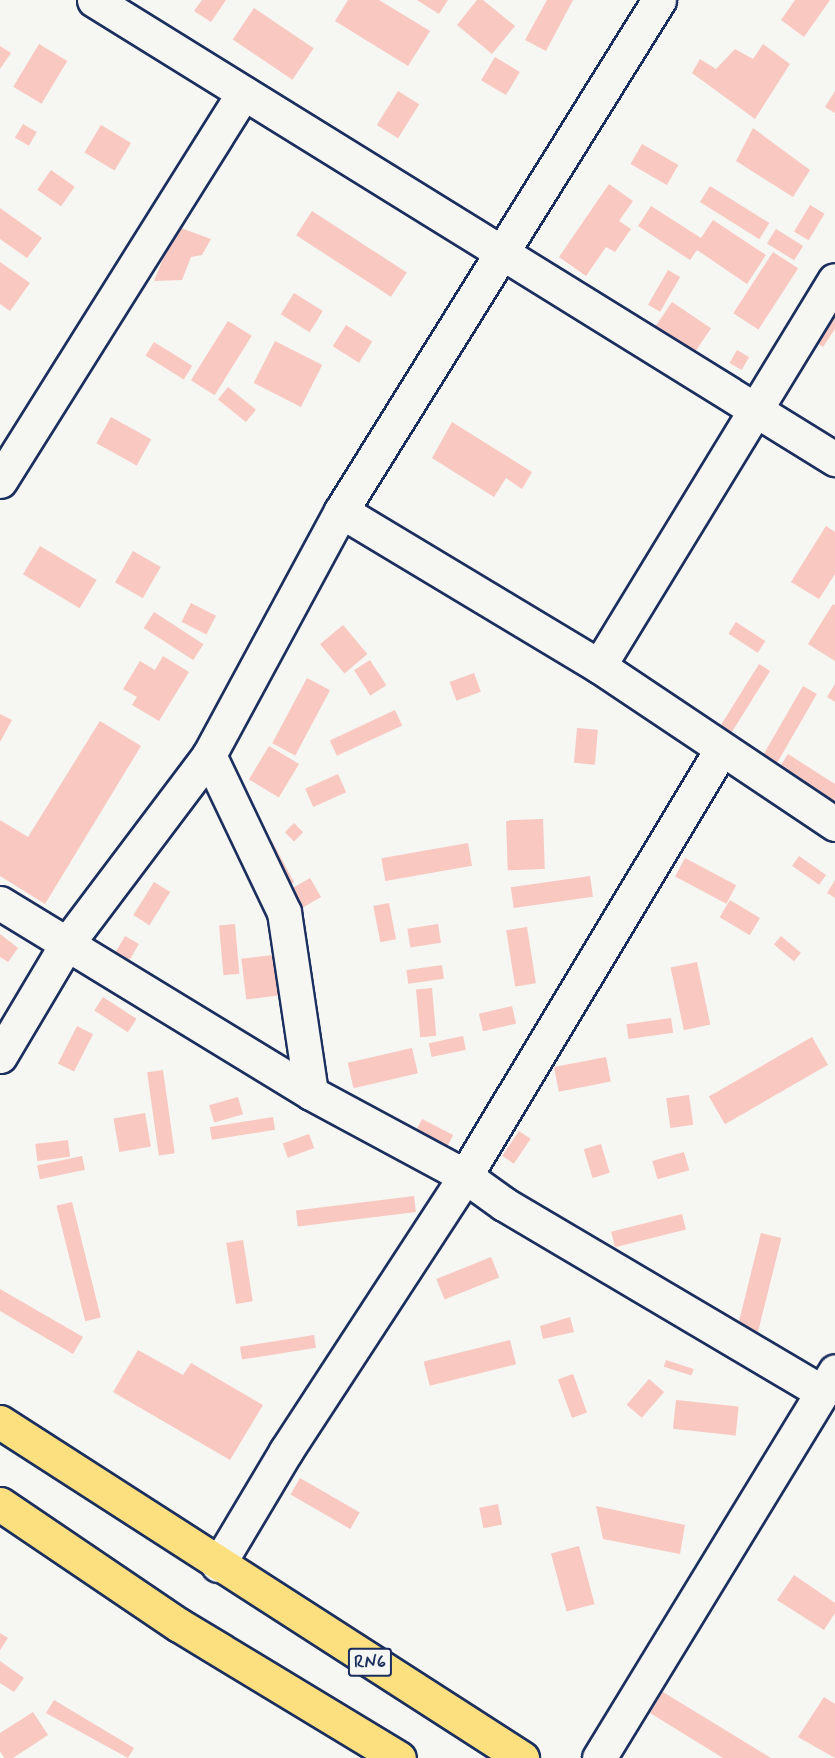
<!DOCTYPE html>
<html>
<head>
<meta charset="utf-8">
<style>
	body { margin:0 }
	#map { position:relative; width:835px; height:1758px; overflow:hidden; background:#f6f6f2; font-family:Mynerve,sans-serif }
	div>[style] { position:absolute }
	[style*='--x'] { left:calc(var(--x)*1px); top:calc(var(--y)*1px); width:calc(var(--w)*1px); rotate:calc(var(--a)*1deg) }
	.building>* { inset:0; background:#f8c8c1; transform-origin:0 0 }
	.roads { filter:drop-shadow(2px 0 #1b2f5e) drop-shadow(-2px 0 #1b2f5e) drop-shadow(0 2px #1b2f5e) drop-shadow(0 -2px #1b2f5e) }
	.minor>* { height:33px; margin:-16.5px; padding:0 16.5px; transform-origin:16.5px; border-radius:16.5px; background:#f6f6f2 }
	.trunk>* { height:33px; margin:-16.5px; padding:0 16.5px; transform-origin:16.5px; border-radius:16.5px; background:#fce080 }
	span { translate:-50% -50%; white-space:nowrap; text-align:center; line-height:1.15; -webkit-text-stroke:5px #f6f6f2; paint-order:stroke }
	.shield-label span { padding:2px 4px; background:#f6f6f2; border:2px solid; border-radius:4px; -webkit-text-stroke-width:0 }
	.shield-label { font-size:18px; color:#1b2f5e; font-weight:700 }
</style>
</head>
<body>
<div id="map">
	<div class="building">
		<div style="clip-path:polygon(202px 0,226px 0,211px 22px,194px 11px)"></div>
		<div style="clip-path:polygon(348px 0,379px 0,430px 31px,408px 66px,335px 21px)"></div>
		<div style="clip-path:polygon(417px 0,448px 0,439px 14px)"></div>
		<div style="clip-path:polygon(477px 0,483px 0,515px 26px,492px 54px,457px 25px)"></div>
		<div style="clip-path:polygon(547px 0,573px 0,546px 51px,525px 40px)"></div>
		<div style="clip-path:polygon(795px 0,830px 0,804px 37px,781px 20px)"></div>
		<div style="left:254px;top:8px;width:72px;height:38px;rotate:34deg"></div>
		<div style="left:39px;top:44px;width:33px;height:50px;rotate:31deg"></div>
		<div style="clip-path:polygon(763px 44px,790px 64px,755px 119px,692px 73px,700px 59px,716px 69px,735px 49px,753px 59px)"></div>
		<div style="clip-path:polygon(0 46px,11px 53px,0 69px)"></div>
		<div style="left:495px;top:57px;width:29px;height:27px;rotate:31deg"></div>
		<div style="left:398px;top:91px;width:25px;height:40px;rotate:32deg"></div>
		<div style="clip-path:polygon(835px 91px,835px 113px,825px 107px)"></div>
		<div style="left:23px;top:124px;width:16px;height:16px;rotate:30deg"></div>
		<div style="left:101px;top:125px;width:35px;height:32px;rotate:31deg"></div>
		<div style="clip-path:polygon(753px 128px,810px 170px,793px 197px,736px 161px)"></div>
		<div style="left:642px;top:144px;width:42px;height:23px;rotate:30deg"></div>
		<div style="left:51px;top:170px;width:29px;height:24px;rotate:35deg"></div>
		<div style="clip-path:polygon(609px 184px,633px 201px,619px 221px,631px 229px,615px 252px,606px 247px,586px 276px,559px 257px)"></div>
		<div style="left:710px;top:186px;width:70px;height:19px;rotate:32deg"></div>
		<div style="left:810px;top:205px;width:17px;height:31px;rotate:31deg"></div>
		<div style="clip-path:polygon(651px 206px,701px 238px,713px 220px,766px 255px,747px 284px,697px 250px,690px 260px,638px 226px)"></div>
		<div style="clip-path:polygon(0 208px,42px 238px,27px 258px,0 239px)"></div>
		<div style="left:312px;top:211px;width:113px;height:29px;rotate:33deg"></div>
		<div style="clip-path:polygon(170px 224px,211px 239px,202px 255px,191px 257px,182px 280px,154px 281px,171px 239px)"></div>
		<div style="left:776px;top:229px;width:32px;height:17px;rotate:32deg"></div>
		<div style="left:773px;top:252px;width:30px;height:73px;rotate:33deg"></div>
		<div style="clip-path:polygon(0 262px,30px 283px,10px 311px,0 304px)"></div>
		<div style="left:668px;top:270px;width:14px;height:40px;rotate:30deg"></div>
		<div style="left:294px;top:293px;width:34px;height:25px;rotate:32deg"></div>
		<div style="clip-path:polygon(835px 300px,835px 329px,823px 347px,809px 338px)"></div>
		<div style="left:672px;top:302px;width:47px;height:29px;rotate:34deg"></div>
		<div style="left:228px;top:321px;width:28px;height:70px;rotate:32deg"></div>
		<div style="left:346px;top:325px;width:31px;height:25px;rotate:32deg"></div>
		<div style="left:275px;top:341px;width:53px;height:47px;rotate:27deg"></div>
		<div style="left:154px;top:342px;width:45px;height:16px;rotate:32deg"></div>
		<div style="left:737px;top:350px;width:14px;height:15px;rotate:30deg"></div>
		<div style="left:228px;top:387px;width:36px;height:16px;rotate:39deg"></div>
		<div style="left:111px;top:417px;width:46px;height:30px;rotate:29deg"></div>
		<div style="clip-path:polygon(452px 422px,532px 472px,522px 489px,506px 478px,494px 497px,432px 458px)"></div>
		<div style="clip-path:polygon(826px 526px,835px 532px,835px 574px,819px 599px,791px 582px)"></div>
		<div style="left:40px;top:546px;width:66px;height:33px;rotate:31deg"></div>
		<div style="left:133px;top:551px;width:32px;height:36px;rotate:30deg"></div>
		<div style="left:191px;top:603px;width:28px;height:21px;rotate:27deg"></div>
		<div style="clip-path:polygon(833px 604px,835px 605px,835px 661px,808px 644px)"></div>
		<div style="left:154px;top:612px;width:59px;height:19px;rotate:33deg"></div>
		<div style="left:736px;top:622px;width:35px;height:14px;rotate:33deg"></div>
		<div style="left:343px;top:625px;width:38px;height:30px;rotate:50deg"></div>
		<div style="clip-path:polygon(163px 656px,189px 672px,159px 721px,132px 705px,137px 697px,123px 689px,140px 661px,155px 670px)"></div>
		<div style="left:370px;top:660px;width:30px;height:19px;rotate:57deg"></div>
		<div style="left:759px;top:664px;width:13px;height:88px;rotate:32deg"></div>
		<div style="left:474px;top:673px;width:20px;height:26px;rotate:70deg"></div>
		<div style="left:307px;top:678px;width:26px;height:74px;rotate:28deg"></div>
		<div style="clip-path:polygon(835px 684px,835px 702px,827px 697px)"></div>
		<div style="left:803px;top:686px;width:16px;height:93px;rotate:30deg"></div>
		<div style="left:395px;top:710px;width:17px;height:72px;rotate:65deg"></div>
		<div style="clip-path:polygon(0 714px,12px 720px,0 742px)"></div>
		<div style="clip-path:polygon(100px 721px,141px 746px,45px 904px,0 876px,0 820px,28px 837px)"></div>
		<div style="left:577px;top:728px;width:21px;height:35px;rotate:5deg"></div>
		<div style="left:269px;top:746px;width:35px;height:39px;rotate:31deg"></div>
		<div style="clip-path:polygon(788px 754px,835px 784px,835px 804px,779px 768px)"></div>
		<div style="left:338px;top:774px;width:20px;height:36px;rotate:66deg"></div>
		<div style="left:543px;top:819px;width:50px;height:37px;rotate:88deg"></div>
		<div style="left:294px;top:823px;width:13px;height:13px;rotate:45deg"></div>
		<div style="left:272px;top:841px;width:47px;height:13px;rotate:62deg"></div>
		<div style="left:468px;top:843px;width:23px;height:88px;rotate:80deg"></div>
		<div style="left:799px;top:856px;width:33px;height:12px;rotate:35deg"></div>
		<div style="left:685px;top:858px;width:58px;height:21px;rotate:28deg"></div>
		<div style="left:590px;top:876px;width:21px;height:80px;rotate:82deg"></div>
		<div style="left:310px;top:878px;width:22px;height:34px;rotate:60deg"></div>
		<div style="clip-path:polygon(835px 880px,835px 898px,827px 893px)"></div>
		<div style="left:154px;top:882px;width:19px;height:39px;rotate:32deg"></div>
		<div style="left:730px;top:900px;width:35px;height:20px;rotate:31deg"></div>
		<div style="left:389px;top:903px;width:37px;height:16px;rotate:79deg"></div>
		<div style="left:235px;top:924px;width:50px;height:16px;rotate:85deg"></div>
		<div style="left:438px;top:924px;width:19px;height:31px;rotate:81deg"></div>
		<div style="left:527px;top:927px;width:57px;height:21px;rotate:81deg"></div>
		<div style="clip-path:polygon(0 934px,18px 948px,8px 962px,0 957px)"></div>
		<div style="left:125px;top:936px;width:16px;height:20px;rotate:30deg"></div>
		<div style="left:781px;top:936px;width:26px;height:11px;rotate:40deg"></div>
		<div style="left:280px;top:954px;width:41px;height:39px;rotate:83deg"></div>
		<div style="left:697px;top:962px;width:64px;height:27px;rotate:78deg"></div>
		<div style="left:442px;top:965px;width:14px;height:36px;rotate:82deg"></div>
		<div style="left:432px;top:988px;width:48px;height:16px;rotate:85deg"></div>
		<div style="left:103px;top:997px;width:40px;height:16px;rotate:33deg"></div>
		<div style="left:512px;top:1006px;width:18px;height:34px;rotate:77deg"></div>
		<div style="left:671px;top:1018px;width:15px;height:45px;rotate:82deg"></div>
		<div style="left:77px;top:1026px;width:18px;height:42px;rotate:27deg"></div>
		<div style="left:463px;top:1036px;width:14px;height:35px;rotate:78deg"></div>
		<div style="left:812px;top:1037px;width:32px;height:119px;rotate:60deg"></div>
		<div style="left:412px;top:1048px;width:26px;height:66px;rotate:77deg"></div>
		<div style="left:606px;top:1057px;width:25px;height:53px;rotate:79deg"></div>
		<div style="left:163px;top:1070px;width:84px;height:16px;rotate:82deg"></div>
		<div style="left:689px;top:1095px;width:30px;height:23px;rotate:82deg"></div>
		<div style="left:238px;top:1097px;width:18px;height:30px;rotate:74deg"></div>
		<div style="left:145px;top:1113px;width:34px;height:32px;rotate:80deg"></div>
		<div style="left:273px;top:1117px;width:13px;height:64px;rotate:81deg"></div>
		<div style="left:422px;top:1119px;width:35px;height:13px;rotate:27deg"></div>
		<div style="left:519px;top:1131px;width:14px;height:30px;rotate:34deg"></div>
		<div style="left:309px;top:1134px;width:15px;height:28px;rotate:70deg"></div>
		<div style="left:68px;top:1140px;width:17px;height:33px;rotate:83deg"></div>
		<div style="left:601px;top:1144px;width:30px;height:18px;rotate:73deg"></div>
		<div style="left:684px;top:1152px;width:19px;height:33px;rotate:74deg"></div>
		<div style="left:82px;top:1156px;width:14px;height:46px;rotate:78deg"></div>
		<div style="left:414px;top:1196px;width:16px;height:119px;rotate:83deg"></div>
		<div style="left:72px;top:1202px;width:119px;height:16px;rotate:76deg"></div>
		<div style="left:682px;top:1214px;width:16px;height:73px;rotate:76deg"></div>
		<div style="left:761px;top:1233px;width:21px;height:111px;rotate:14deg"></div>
		<div style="left:243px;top:1240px;width:62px;height:17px;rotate:81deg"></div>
		<div style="left:491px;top:1257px;width:22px;height:59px;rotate:68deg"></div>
		<div style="clip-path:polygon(0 1289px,83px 1337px,73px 1354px,0 1311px)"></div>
		<div style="clip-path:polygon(570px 1317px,574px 1332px,543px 1339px,540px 1326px)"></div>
		<div style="left:314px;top:1335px;width:13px;height:75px;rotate:81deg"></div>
		<div style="left:510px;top:1340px;width:25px;height:89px;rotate:76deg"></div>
		<div style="clip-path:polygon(138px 1350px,183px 1375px,191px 1363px,263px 1405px,230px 1460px,113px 1392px)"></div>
		<div style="left:666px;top:1360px;width:29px;height:7px;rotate:18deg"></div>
		<div style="left:573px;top:1374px;width:41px;height:16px;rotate:70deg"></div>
		<div style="left:649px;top:1379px;width:20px;height:34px;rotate:41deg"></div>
		<div style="left:676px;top:1400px;width:63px;height:29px;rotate:6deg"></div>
		<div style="left:300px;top:1478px;width:69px;height:19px;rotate:30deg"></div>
		<div style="left:498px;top:1504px;width:21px;height:19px;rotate:79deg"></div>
		<div style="clip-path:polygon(596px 1506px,685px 1525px,680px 1554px,603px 1539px)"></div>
		<div style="left:579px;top:1546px;width:60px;height:29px;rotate:75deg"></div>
		<div style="clip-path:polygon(794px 1575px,835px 1603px,835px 1613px,824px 1630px,777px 1600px)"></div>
		<div style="clip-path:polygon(0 1633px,8px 1638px,0 1650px)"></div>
		<div style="clip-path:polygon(0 1661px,24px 1678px,14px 1692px,0 1683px)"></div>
		<div style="clip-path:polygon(663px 1692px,771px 1758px,723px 1758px,650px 1713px)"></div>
		<div style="clip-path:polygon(824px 1697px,835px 1704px,835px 1758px,798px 1737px)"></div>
		<div style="clip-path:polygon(54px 1700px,134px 1748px,128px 1758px,46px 1713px)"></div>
		<div style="clip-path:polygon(33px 1712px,48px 1735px,13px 1758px,4px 1758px,0 1751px,0 1733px)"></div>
	</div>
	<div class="roads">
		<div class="minor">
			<div style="--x:94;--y:0;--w:872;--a:31.78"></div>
			<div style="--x:0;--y:481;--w:458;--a:-57.9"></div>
			<div style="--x:341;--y:511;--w:301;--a:31"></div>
			<div style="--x:599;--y:666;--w:284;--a:33.8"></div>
			<div style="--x:599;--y:666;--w:452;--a:-58.6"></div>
			<div style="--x:209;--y:755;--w:174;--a:64.5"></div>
			<div style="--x:284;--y:912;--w:183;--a:81.5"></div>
			<div style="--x:0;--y:903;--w:364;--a:31.4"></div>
			<div style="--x:311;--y:1093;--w:175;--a:28.3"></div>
			<div style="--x:465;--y:1176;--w:48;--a:35.7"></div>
			<div style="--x:504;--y:1204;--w:369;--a:30.6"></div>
			<div style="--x:0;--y:1056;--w:129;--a:-59.3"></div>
			<div style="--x:66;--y:945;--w:238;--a:-53"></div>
			<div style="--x:209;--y:755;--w:277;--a:-61.6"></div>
			<div style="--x:341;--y:511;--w:602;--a:-58.11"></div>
			<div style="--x:218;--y:1565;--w:133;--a:-59.2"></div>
			<div style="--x:286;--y:1451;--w:328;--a:-56.9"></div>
			<div style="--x:465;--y:1176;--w:498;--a:-59"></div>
			<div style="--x:599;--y:1758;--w:453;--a:-58.6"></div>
		</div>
		<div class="trunk">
			<div style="--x:0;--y:1422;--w:621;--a:32.77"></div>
			<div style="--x:0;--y:1504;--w:216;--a:34.1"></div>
			<div style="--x:179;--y:1625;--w:257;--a:31.2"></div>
		</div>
	</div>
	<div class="shield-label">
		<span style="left:370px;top:1662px">RN6</span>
	</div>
</div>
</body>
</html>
